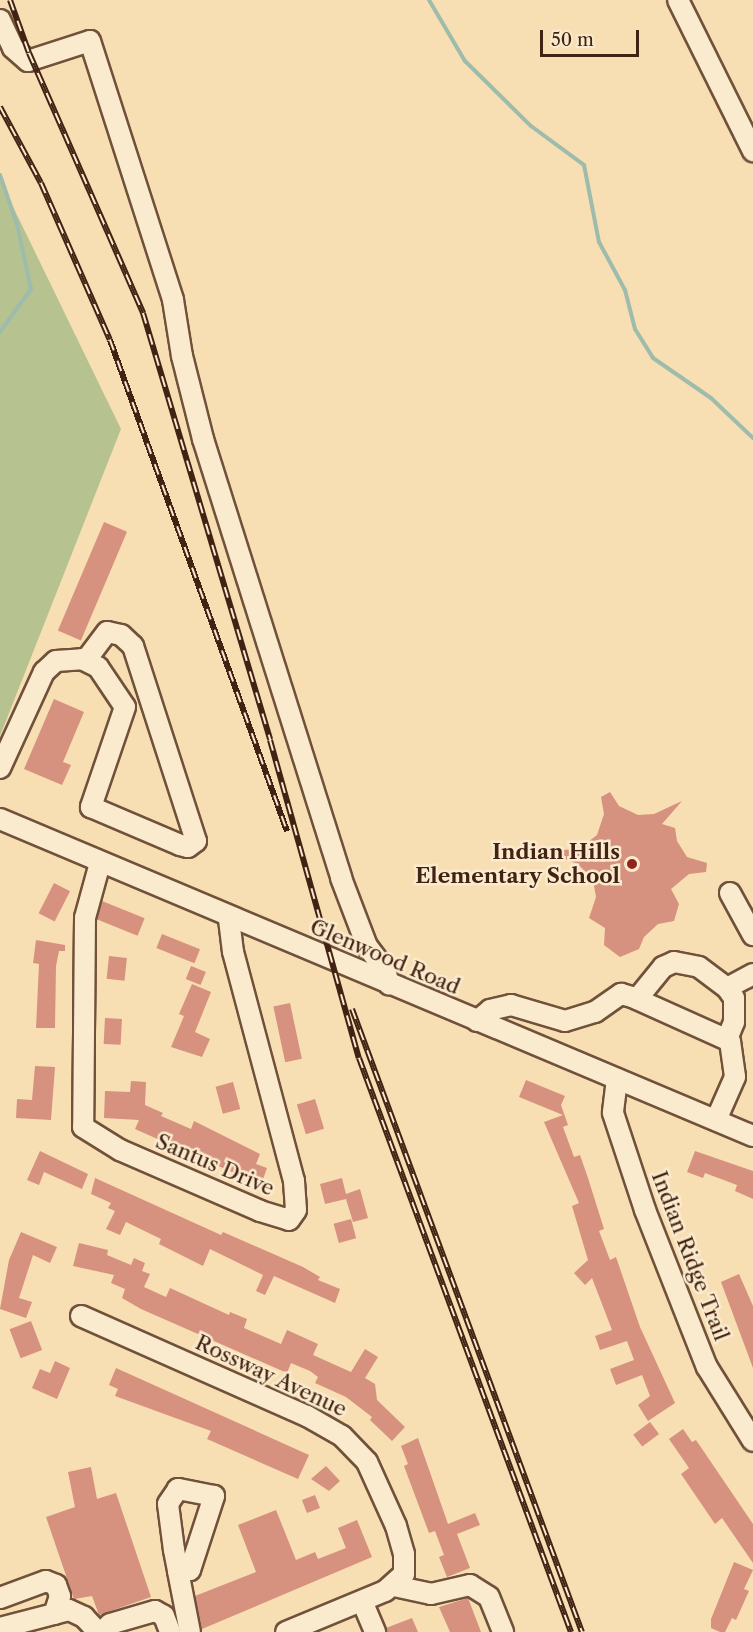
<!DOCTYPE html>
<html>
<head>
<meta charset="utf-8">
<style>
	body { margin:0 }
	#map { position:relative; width:753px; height:1632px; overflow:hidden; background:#f8deb3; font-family:"Libre Caslon Text",serif }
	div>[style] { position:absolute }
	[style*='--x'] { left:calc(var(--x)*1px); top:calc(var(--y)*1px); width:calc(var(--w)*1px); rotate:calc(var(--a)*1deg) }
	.green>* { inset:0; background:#b7c291 }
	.stream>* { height:4px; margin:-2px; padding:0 2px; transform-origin:2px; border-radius:2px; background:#9dbcab }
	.building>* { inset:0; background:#d7917f; transform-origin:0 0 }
	.roads { filter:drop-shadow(2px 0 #70513a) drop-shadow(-2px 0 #70513a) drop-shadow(0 2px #70513a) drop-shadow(0 -2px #70513a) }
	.minor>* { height:20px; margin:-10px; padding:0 10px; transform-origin:10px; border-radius:10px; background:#faeace }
	.rail>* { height:6px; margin-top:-3px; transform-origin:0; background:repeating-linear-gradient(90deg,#faeace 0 11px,#422212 0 22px); box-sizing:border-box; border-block:2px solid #422212 }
	.dots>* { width:16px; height:16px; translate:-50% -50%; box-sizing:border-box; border:3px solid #faeace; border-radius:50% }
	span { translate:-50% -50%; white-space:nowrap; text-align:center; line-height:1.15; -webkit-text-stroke:5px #faeace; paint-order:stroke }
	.poi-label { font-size:21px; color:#422212; font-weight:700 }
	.right { translate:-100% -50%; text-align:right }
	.street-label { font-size:21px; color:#422212 }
	.scale { position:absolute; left:540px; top:30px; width:99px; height:27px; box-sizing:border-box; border:3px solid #422212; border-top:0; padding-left:8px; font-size:18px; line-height:21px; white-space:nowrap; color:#422212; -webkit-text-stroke:4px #faeace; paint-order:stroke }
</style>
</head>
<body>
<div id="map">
	<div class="green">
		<div style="clip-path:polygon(0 180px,121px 429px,0 736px)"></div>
	</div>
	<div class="stream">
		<div style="--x:429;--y:0;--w:71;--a:59.5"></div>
		<div style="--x:465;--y:61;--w:93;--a:44.6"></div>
		<div style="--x:531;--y:126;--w:66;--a:36.3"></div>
		<div style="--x:584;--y:165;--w:78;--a:79"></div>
		<div style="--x:599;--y:242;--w:55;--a:61.6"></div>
		<div style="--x:625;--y:290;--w:40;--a:75.6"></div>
		<div style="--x:635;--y:329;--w:34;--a:58"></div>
		<div style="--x:653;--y:358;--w:70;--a:34.6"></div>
		<div style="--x:711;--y:398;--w:58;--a:43.6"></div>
		<div style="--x:0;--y:175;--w:52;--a:70.9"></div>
		<div style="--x:17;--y:224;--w:66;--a:77.8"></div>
		<div style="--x:31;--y:289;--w:53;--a:125.8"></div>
	</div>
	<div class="building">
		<div style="left:104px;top:522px;width:25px;height:118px;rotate:23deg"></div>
		<div style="clip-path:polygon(54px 699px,84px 712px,63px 762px,71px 765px,62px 785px,24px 769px)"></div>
		<div style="clip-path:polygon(610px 792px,619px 806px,638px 815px,654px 814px,682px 801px,662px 824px,675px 828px,677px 841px,687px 857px,707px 863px,706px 872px,689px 874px,671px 889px,679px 904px,674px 921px,658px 924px,644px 937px,639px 949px,620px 957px,604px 945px,605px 928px,589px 918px,596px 897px,593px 880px,578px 864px,562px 858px,562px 850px,579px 849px,597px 835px,604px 814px,601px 797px)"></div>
		<div style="left:54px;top:883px;width:18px;height:34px;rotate:27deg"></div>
		<div style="left:102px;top:901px;width:46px;height:19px;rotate:22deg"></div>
		<div style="left:162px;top:934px;width:41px;height:15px;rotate:22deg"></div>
		<div style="clip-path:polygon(36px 940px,65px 945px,65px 951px,59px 951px,56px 966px,55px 1028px,36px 1028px,39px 964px,33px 963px)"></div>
		<div style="left:109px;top:956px;width:18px;height:23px;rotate:6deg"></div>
		<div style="left:191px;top:966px;width:16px;height:14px;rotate:22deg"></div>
		<div style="clip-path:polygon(192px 984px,211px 992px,195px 1032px,210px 1039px,202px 1057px,171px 1047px,184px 1016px,179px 1014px)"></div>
		<div style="left:290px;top:1003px;width:57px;height:17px;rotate:78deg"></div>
		<div style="left:105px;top:1018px;width:17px;height:26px;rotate:3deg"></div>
		<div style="clip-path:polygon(35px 1066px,55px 1067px,51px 1120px,16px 1118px,17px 1099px,32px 1100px)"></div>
		<div style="clip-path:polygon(526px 1080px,565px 1096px,561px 1105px,568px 1125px,563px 1127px,574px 1157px,580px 1155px,588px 1178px,604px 1229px,599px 1231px,610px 1260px,616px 1257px,640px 1327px,675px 1403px,648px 1421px,638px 1405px,650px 1396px,642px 1375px,616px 1385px,610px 1369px,634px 1360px,627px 1341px,600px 1350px,595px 1336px,612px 1330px,592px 1278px,585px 1285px,574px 1273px,588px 1260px,572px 1206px,579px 1203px,544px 1122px,563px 1115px,519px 1097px)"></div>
		<div style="clip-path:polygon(131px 1081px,146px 1082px,145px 1105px,163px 1113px,161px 1116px,191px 1129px,194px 1121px,260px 1154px,256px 1164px,267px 1168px,261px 1185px,135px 1129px,139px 1120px,104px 1118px,105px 1091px,130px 1092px)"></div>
		<div style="left:233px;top:1082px;width:28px;height:18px;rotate:75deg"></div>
		<div style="left:315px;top:1099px;width:31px;height:19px;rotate:73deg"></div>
		<div style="clip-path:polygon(40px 1151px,88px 1174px,82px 1189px,44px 1172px,39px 1185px,27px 1180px)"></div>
		<div style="clip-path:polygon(695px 1151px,753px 1171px,753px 1199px,735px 1191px,737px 1185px,705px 1173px,703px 1178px,687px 1172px)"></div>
		<div style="clip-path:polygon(95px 1178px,221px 1235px,223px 1232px,303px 1267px,320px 1277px,318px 1280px,340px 1289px,335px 1303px,274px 1276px,265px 1295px,256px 1291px,263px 1275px,210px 1249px,203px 1266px,159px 1244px,161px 1239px,126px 1222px,120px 1235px,106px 1229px,115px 1211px,108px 1208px,111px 1203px,91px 1194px)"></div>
		<div style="clip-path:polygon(342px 1178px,346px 1194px,360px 1189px,368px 1218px,353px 1222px,346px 1199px,325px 1204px,320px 1184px)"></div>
		<div style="left:351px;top:1219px;width:20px;height:18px;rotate:75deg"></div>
		<div style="clip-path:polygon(21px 1232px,57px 1247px,50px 1263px,33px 1255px,19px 1298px,32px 1302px,26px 1318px,0 1309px,9px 1260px)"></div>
		<div style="clip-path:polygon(79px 1243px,108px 1250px,107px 1255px,131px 1265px,134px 1258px,145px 1263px,142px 1271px,150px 1274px,144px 1287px,166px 1297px,170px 1288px,229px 1315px,230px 1312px,247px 1319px,244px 1328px,281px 1344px,287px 1330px,318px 1344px,313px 1355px,351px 1372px,365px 1349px,378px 1357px,365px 1378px,375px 1384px,377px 1400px,405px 1427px,392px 1441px,370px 1420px,372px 1417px,346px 1397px,315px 1383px,318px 1377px,310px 1371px,291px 1363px,287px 1373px,141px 1309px,122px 1298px,125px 1289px,111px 1283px,114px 1275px,73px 1266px)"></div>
		<div style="clip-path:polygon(739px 1274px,753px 1306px,753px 1368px,721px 1282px)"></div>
		<div style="left:31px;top:1321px;width:31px;height:23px;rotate:69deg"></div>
		<div style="clip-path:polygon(55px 1361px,70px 1368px,57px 1399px,32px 1388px,40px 1369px,50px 1373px)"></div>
		<div style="clip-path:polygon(116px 1368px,309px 1455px,298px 1479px,207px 1439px,211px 1431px,115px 1396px,118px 1389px,109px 1385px)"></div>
		<div style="left:650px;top:1422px;width:15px;height:21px;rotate:53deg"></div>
		<div style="clip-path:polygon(683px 1429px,692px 1442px,696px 1440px,753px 1524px,753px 1563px,722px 1518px,715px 1524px,681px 1474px,689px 1468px,669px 1439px)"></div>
		<div style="clip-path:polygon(418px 1438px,448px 1524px,475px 1513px,480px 1525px,457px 1534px,470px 1568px,447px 1577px,439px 1557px,444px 1555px,435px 1531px,429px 1533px,404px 1466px,408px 1464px,401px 1446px)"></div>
		<div style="clip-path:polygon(326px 1466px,340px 1481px,329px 1491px,311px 1479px)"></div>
		<div style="clip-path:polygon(91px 1467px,97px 1499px,116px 1493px,151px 1597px,99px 1615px,92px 1596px,74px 1599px,46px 1517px,75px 1507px,68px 1472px)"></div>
		<div style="left:315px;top:1495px;width:14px;height:14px;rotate:69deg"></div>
		<div style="clip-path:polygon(276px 1510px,296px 1560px,315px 1552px,318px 1559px,346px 1548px,338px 1528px,357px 1520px,372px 1557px,202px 1629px,195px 1596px,256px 1572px,238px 1525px)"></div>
		<div style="clip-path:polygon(734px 1562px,753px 1570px,744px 1589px,749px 1591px,736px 1620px,732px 1618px,725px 1632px,720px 1632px,711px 1628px,711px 1619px)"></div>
		<div style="clip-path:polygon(468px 1598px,481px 1632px,450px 1632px,439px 1607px)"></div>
		<div style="clip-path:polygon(412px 1618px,418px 1632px,387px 1632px,386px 1628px)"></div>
	</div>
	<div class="roads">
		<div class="minor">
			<div style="--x:678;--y:0;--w:169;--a:63.6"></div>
			<div style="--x:0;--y:20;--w:31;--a:65"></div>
			<div style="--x:13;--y:48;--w:20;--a:41"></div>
			<div style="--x:28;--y:61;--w:65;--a:-17.9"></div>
			<div style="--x:90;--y:41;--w:272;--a:72.2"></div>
			<div style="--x:173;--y:300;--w:57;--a:80.9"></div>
			<div style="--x:182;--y:356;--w:86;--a:75.8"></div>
			<div style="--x:203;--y:439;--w:460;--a:72.5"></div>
			<div style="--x:341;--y:878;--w:73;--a:69.1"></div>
			<div style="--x:367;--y:946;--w:30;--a:53"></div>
			<div style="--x:385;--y:970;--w:15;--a:74"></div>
			<div style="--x:0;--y:768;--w:106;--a:-65.4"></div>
			<div style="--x:44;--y:672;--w:16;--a:-43"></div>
			<div style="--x:56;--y:661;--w:26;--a:-4"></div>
			<div style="--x:82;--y:659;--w:18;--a:27"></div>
			<div style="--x:98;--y:667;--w:48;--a:56"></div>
			<div style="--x:125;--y:707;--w:106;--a:108.8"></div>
			<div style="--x:91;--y:807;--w:97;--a:23.1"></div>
			<div style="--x:180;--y:845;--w:8;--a:14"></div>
			<div style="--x:188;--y:847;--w:10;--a:-37"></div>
			<div style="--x:196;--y:841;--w:205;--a:-107.9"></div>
			<div style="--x:133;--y:646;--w:16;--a:-137"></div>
			<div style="--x:121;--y:635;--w:14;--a:-168"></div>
			<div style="--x:107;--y:632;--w:35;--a:127"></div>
			<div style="--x:0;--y:819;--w:817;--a:22.83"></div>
			<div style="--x:100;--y:863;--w:57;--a:105.3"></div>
			<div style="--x:85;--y:918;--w:209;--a:90.5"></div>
			<div style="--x:83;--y:1127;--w:44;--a:31.9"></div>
			<div style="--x:120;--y:1150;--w:153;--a:23.5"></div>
			<div style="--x:260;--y:1211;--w:30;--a:17"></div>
			<div style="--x:289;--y:1220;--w:12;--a:-55"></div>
			<div style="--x:296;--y:1210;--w:29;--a:-94"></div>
			<div style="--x:294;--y:1181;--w:237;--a:-104.9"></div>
			<div style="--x:233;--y:952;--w:34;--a:-97"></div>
			<div style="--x:730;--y:893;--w:48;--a:61.3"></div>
			<div style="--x:727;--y:988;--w:30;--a:-28"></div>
			<div style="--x:637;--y:999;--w:41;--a:-50.9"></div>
			<div style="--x:663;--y:967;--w:12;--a:-24"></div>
			<div style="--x:674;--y:962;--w:25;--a:11"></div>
			<div style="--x:699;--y:967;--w:35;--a:37"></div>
			<div style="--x:727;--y:988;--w:12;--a:55"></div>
			<div style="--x:734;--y:998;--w:24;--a:90"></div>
			<div style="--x:734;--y:1022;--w:18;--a:112"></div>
			<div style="--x:477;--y:1021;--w:17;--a:-40"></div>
			<div style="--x:490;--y:1010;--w:22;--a:-13"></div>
			<div style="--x:511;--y:1005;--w:56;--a:16.5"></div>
			<div style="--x:565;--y:1021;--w:31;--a:-17"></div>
			<div style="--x:595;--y:1012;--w:32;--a:-35"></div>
			<div style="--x:621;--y:994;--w:11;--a:15"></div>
			<div style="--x:632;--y:997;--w:107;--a:24.2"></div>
			<div style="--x:730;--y:1041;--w:36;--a:82"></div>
			<div style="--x:735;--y:1077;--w:47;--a:113.8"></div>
			<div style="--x:617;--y:1079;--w:34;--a:97"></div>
			<div style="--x:613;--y:1113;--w:102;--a:71.7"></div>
			<div style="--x:645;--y:1210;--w:169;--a:68.5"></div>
			<div style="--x:707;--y:1367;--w:87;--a:58.1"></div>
			<div style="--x:81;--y:1316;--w:247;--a:23.9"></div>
			<div style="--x:307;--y:1416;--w:40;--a:29.7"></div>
			<div style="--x:342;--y:1436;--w:36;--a:46"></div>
			<div style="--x:367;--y:1462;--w:70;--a:65.6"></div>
			<div style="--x:396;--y:1526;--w:29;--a:74"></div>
			<div style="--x:404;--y:1554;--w:20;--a:90"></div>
			<div style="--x:404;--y:1574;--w:25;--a:138"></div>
			<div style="--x:385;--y:1591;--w:107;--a:157.5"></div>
			<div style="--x:178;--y:1571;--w:12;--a:-5"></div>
			<div style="--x:190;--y:1570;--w:78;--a:-72"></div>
			<div style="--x:214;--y:1496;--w:37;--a:-169"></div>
			<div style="--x:178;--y:1489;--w:18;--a:124"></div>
			<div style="--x:168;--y:1504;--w:46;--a:82.6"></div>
			<div style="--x:174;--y:1550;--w:21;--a:79"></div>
			<div style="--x:178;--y:1571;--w:62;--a:78.9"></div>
			<div style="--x:394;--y:1586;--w:38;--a:12"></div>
			<div style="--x:431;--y:1594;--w:40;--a:-13"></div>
			<div style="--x:470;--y:1585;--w:22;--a:32"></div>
			<div style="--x:489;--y:1597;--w:38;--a:68"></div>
			<div style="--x:0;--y:1598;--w:49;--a:-20.3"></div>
			<div style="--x:46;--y:1581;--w:11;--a:22"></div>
			<div style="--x:56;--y:1585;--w:12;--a:70"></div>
			<div style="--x:60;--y:1596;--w:19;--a:108"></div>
			<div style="--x:362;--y:1601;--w:34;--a:67"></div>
			<div style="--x:0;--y:1628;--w:71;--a:-14.6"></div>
			<div style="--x:69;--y:1610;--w:17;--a:25"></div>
			<div style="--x:84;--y:1617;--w:21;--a:47"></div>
			<div style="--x:102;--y:1632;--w:11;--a:-45"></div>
			<div style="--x:110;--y:1624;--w:47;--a:-16.1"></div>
			<div style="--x:155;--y:1611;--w:10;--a:29"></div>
			<div style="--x:164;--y:1616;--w:17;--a:69"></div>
		</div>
	</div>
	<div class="rail">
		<div style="--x:10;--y:0;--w:56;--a:70.3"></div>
		<div style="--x:29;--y:53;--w:284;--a:66.3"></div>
		<div style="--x:143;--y:313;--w:445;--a:73.4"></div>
		<div style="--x:270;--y:740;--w:330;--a:74.4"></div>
		<div style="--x:359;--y:1058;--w:612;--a:69.73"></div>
		<div style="--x:0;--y:107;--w:86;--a:61.7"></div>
		<div style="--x:41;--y:183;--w:171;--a:66.3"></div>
		<div style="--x:110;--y:340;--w:522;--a:70.18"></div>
		<div style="--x:352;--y:1009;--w:664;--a:69.74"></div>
	</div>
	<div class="dots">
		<div style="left:632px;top:864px;background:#8f2418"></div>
	</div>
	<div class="poi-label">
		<span class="right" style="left:620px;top:864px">Indian Hills<br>Elementary School</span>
	</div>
	<div class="street-label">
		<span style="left:385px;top:957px;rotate:23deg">Glenwood Road</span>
		<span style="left:215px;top:1165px;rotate:23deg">Santus Drive</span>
		<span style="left:690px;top:1256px;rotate:69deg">Indian Ridge Trail</span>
		<span style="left:271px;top:1376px;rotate:25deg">Rossway Avenue</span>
	</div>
	<div class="scale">50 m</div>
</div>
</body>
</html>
